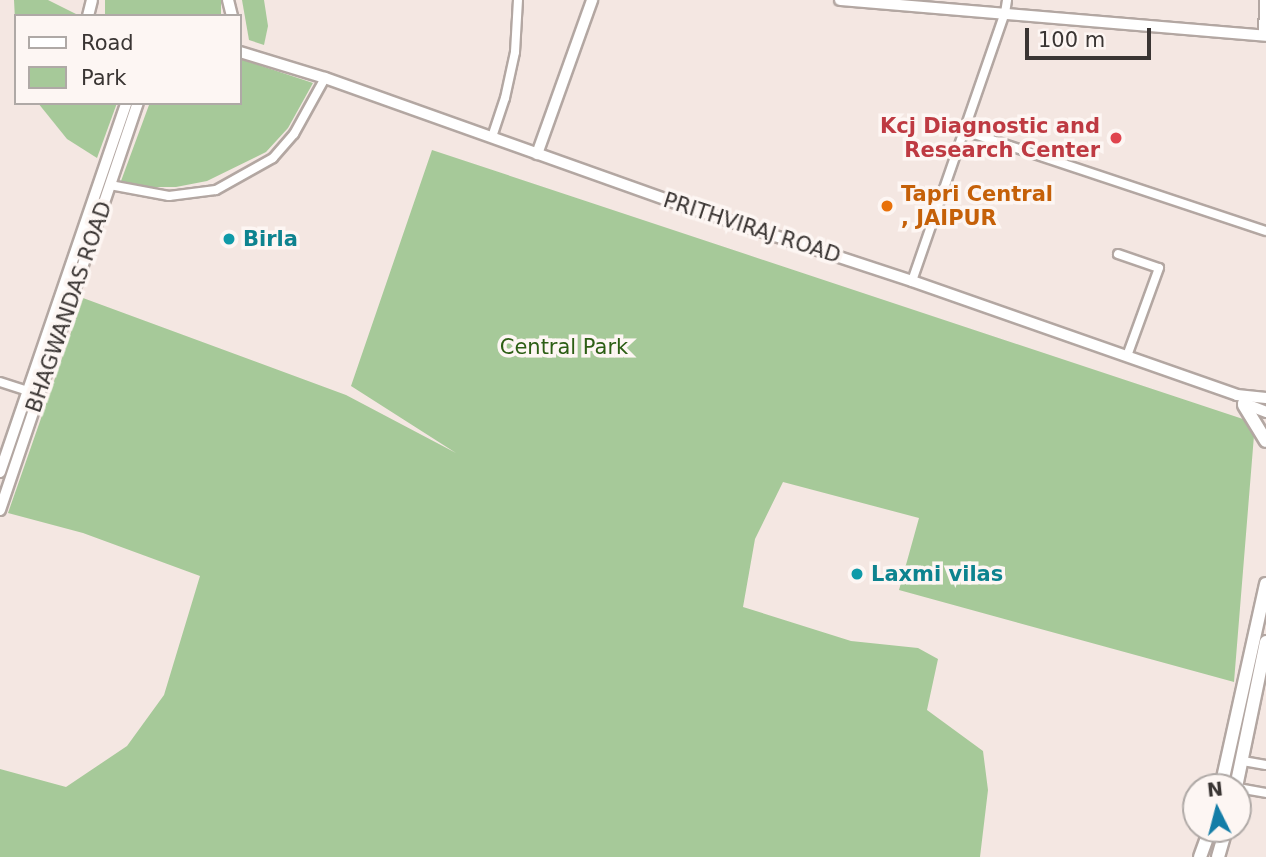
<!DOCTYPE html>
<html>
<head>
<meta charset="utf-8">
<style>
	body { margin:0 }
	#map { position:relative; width:1266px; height:857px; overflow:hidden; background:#f4e7e2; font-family:"DejaVu Sans",sans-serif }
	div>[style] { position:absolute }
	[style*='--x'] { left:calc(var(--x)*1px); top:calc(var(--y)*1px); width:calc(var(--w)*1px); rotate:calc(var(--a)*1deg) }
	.green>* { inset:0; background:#a6c999; transform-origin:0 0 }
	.roads { filter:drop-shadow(2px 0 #b3a7a2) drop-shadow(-2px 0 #b3a7a2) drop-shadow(0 2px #b3a7a2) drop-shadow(0 -2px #b3a7a2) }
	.street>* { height:8px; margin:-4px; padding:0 4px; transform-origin:4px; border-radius:4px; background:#fff }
	.secondary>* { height:10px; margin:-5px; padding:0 5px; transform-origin:5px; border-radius:5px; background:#fff }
	.primary>* { height:12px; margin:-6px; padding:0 6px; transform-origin:6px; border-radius:6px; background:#fff }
	.dots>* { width:19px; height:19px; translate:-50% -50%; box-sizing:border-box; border:4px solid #fdf6f3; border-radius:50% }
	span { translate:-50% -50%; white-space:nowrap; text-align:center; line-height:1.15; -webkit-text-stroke:7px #fdf6f3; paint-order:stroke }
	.health-label { font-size:21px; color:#be3a42; font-weight:700 }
	.right { translate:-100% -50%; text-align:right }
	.food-label { font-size:21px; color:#c56008; font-weight:700 }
	.left { translate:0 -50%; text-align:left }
	.street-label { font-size:21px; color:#3a3533 }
	.culture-label { font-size:21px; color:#0d838f; font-weight:700 }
	.park-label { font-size:21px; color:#2c5e14 }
	.legend { position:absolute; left:14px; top:14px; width:228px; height:91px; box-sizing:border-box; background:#fdf6f3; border:2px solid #afa9a6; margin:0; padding:9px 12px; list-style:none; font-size:21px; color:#3a3533 }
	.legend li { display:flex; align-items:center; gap:14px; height:35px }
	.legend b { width:35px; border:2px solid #afa9a6 }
	.north { position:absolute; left:1182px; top:773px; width:70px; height:70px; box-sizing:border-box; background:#fdf6f3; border:2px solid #afa9a6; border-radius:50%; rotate:354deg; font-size:19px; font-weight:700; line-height:28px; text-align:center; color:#3a3533 }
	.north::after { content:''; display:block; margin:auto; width:24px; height:32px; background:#147da7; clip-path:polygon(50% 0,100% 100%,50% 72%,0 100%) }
	.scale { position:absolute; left:1025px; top:28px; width:126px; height:32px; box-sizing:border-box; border:4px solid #3a3533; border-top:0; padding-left:9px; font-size:21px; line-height:24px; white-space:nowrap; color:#3a3533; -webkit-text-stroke:5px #fdf6f3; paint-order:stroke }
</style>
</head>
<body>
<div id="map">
	<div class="green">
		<div style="clip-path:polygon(14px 0,48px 0,80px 16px,16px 16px,16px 40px)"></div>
		<div style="left:105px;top:0;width:116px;height:16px"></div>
		<div style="clip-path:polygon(242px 0,264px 0,268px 26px,264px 45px,249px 40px)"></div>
		<div style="clip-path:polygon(240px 59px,313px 83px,288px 128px,266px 152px,207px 181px,176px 187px,152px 187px,121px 181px,149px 105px,240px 103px)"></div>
		<div style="clip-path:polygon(38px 103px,117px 103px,97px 158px,67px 139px)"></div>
		<div style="clip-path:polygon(432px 150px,1255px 423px,1234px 682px,899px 590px,919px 518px,783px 482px,755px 539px,743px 607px,851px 641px,918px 648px,938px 659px,927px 710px,983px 751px,988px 790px,980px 857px,0 857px,0 769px,66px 787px,127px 746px,164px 695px,200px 576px,83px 533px,8px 513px,83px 298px,346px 395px,456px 453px,351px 386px)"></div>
	</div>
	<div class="roads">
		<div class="street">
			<div style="--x:1263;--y:35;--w:35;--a:-88"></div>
			<div style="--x:962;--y:130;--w:320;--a:18.4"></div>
			<div style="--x:492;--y:137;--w:41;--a:-71.6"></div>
			<div style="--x:505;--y:98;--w:47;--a:-77.7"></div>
			<div style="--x:515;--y:52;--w:52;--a:-86.7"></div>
			<div style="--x:110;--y:185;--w:60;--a:10.6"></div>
			<div style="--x:169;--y:196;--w:47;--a:-7.3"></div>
			<div style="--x:216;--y:190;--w:65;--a:-29.3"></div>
			<div style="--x:273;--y:158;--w:32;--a:-49"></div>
			<div style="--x:294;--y:134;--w:64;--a:-61"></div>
			<div style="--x:1118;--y:254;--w:43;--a:18.9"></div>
			<div style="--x:1159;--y:268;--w:94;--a:110"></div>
			<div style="--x:912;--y:281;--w:284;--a:-70.9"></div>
			<div style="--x:1005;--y:13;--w:13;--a:-81"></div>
			<div style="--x:0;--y:382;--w:35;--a:18"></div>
			<div style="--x:1243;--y:761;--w:23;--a:10"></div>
			<div style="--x:1238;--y:788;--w:28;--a:10"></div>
		</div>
		<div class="secondary">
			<div style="--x:228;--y:0;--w:16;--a:76"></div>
			<div style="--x:840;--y:0;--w:428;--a:4.8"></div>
			<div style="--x:88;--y:16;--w:16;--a:-76"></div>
			<div style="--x:240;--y:52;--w:89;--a:17"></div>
			<div style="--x:325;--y:78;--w:378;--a:19.6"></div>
			<div style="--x:681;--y:205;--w:243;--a:18.2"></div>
			<div style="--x:912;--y:281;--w:344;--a:19.3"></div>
			<div style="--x:1237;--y:395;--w:29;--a:6"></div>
			<div style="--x:537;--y:154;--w:164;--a:-70.3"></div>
			<div style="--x:1243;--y:403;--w:25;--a:21"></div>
			<div style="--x:0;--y:472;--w:390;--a:-71.1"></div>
			<div style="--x:0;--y:510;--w:430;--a:-71.3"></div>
		</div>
		<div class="primary">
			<div style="--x:1244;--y:405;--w:42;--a:58.6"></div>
			<div style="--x:1221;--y:787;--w:208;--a:-77.5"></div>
			<div style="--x:1236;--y:787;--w:148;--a:-78.3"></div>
			<div style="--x:1200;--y:857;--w:30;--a:-70"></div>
			<div style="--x:1218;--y:857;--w:29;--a:-74"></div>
		</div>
	</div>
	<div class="dots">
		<div style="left:1116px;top:138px;background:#e0444e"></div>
		<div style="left:887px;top:206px;background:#e8710a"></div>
		<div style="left:229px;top:239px;background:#0f9aa8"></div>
		<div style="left:857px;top:574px;background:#0f9aa8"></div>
	</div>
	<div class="health-label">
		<span class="right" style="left:1100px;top:138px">Kcj Diagnostic and<br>Research Center</span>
	</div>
	<div class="food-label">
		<span class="left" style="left:901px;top:206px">Tapri Central<br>, JAIPUR</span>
	</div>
	<div class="street-label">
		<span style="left:752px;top:228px;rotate:18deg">PRITHVIRAJ ROAD</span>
		<span style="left:69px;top:307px;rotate:-71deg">BHAGWANDAS ROAD</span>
	</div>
	<div class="culture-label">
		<span class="left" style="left:243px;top:239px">Birla</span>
		<span class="left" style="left:871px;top:574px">Laxmi vilas</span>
	</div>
	<div class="park-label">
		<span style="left:564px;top:347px">Central Park</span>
	</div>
	<ul class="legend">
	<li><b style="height:9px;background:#fff"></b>Road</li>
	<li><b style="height:19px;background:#a6c999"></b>Park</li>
	</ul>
	<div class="north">N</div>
	<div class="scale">100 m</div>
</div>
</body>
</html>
